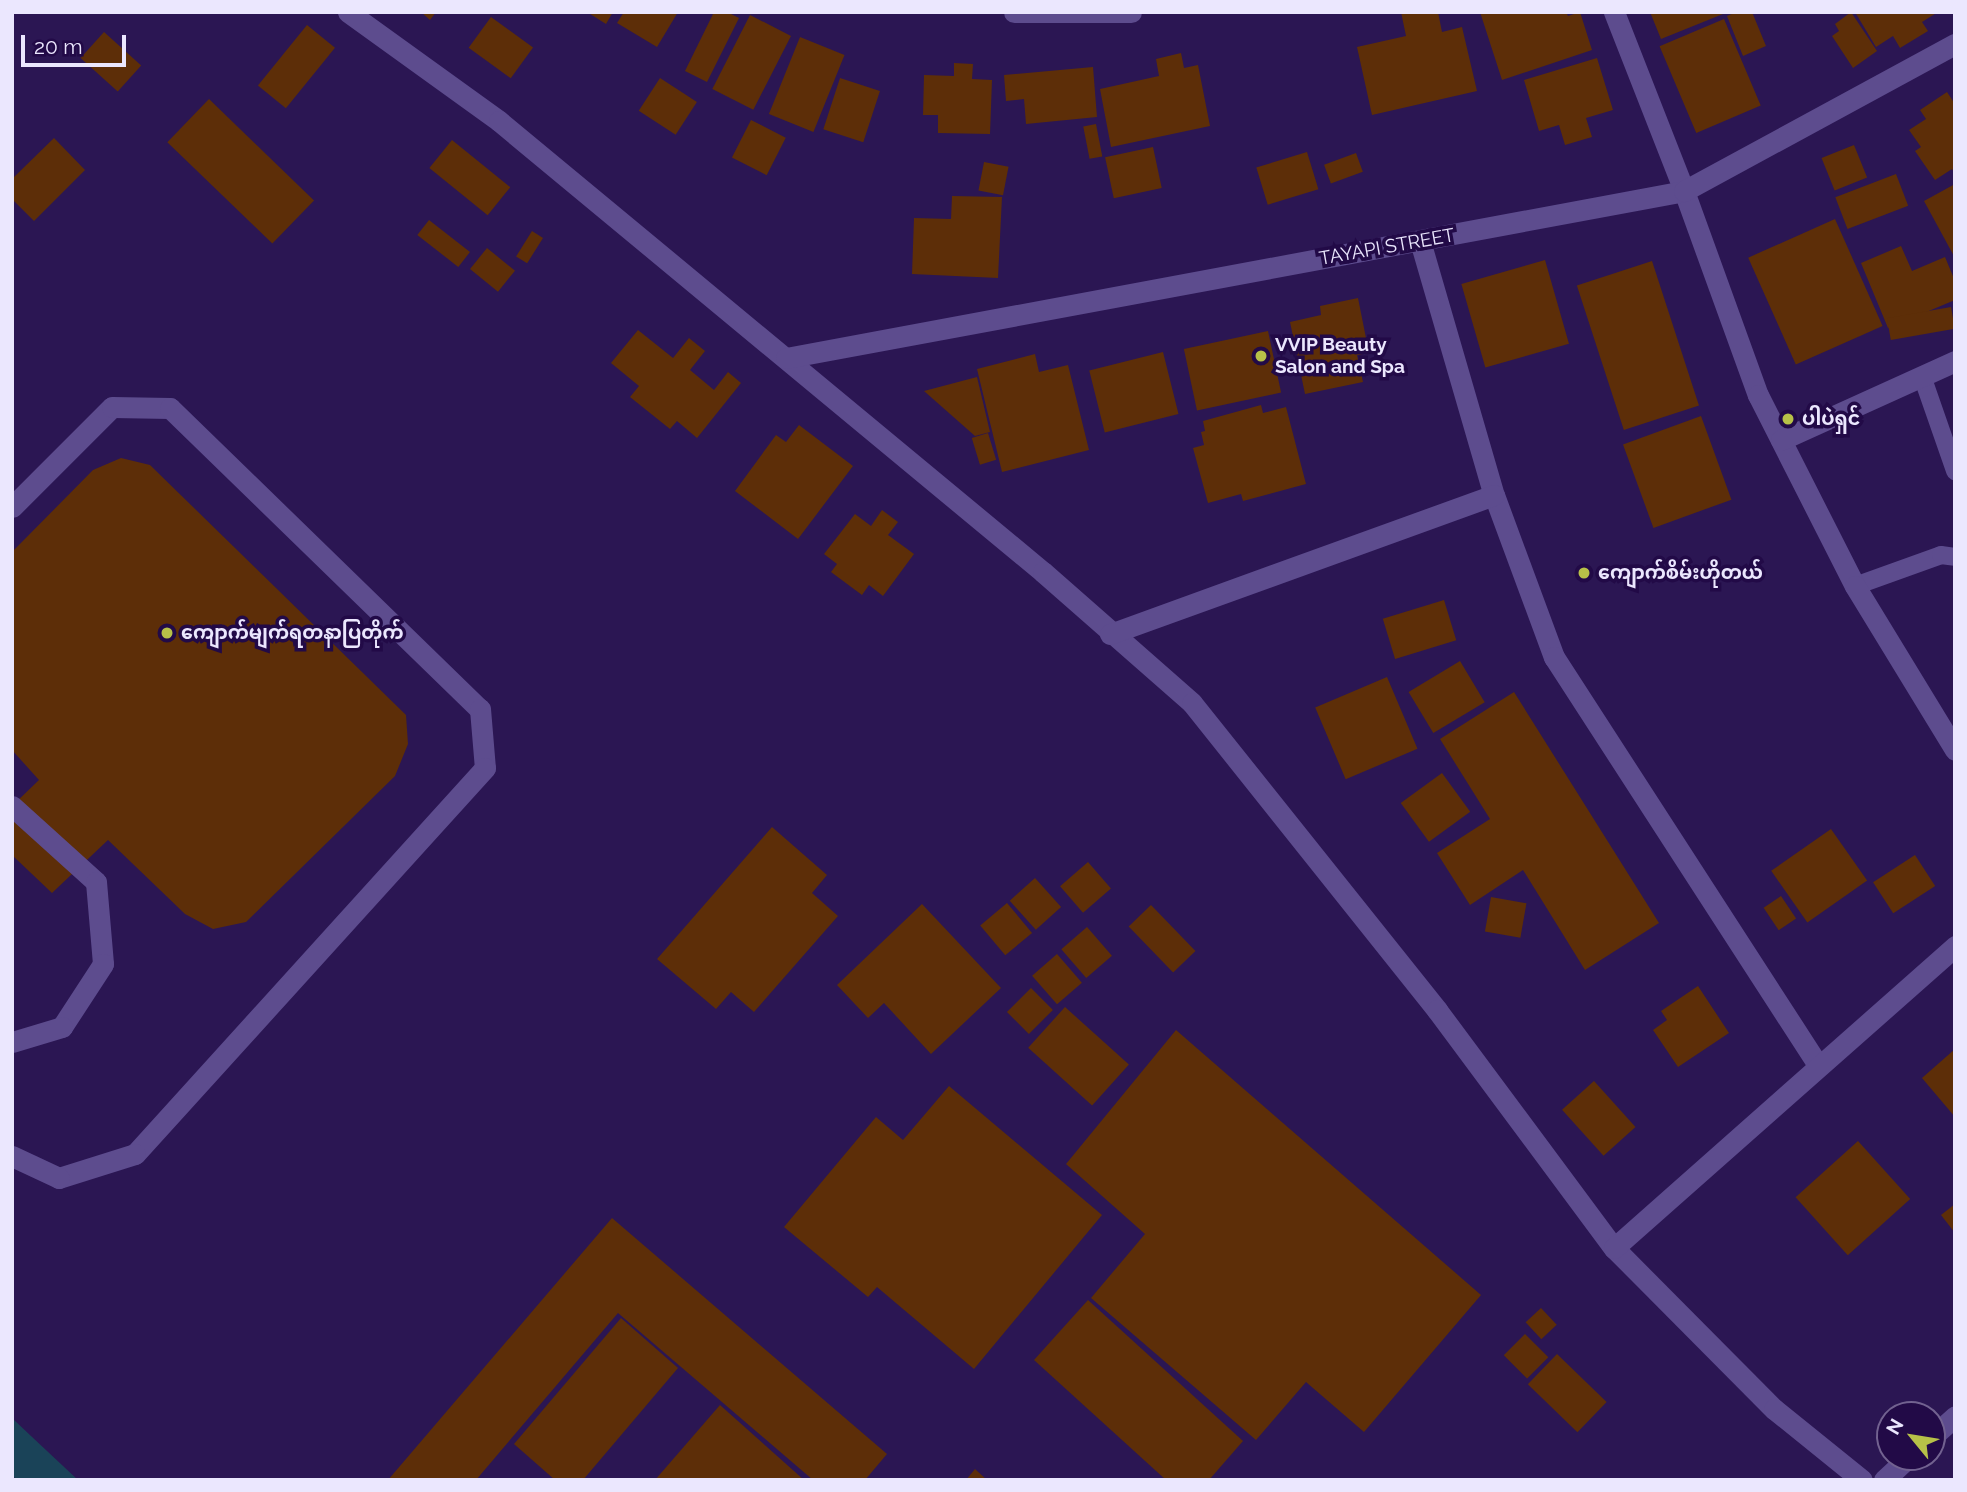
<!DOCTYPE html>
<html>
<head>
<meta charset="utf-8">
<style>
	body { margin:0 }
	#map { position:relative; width:1967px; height:1492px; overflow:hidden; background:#2b1653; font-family:Raleway,"Noto Sans Myanmar",sans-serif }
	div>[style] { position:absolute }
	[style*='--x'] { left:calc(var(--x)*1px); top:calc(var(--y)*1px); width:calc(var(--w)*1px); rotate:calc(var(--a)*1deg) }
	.water>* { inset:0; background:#1a4358 }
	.building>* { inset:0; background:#5d2e08; transform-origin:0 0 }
	.lane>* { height:18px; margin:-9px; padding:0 9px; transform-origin:9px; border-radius:9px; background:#5d4c8e }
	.street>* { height:21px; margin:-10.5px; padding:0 10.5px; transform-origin:10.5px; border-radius:10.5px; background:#5d4c8e }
	.dots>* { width:19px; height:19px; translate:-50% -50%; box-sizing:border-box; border:4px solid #220a47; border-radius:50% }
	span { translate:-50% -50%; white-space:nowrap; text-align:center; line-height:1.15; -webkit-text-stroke:7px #220a47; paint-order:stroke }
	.street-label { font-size:19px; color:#ebe7fe }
	.poi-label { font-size:19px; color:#ebe7fe; font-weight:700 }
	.left { translate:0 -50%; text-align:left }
	.frame { position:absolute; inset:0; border:14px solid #ebe7fe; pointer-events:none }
	.north { position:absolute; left:1876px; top:1401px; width:70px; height:70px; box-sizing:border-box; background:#220a47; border:2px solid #726290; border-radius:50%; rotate:300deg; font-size:19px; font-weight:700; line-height:28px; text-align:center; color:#ebe7fe }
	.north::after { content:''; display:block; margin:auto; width:24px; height:32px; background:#b7c148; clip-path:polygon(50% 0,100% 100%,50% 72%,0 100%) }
	.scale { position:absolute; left:21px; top:35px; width:105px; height:32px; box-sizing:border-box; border:4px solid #ebe7fe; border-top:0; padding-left:9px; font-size:21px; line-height:24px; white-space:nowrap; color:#ebe7fe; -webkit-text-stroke:5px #220a47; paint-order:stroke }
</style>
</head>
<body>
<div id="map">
	<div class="water">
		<div style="clip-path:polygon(12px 1418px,31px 1436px,78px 1480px,17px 1480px,12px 1475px)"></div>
	</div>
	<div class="building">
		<div style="clip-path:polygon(421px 12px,436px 12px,430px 20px)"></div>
		<div style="clip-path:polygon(587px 12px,613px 12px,606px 24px)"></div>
		<div style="clip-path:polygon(624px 12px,678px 12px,657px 47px,617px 23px)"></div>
		<div style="clip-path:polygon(714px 12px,727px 12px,739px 18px,707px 82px,685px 71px)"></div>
		<div style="clip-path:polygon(1401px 12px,1438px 12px,1442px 32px,1462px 27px,1477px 91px,1372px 115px,1357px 47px,1406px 36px)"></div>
		<div style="clip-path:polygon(1480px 12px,1566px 12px,1568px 16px,1580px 12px,1592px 50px,1502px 80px)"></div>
		<div style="clip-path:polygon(1650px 12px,1728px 12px,1661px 39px)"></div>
		<div style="clip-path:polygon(1736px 12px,1752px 12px,1766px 46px,1743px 56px,1727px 16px)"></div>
		<div style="clip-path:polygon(1851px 12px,1877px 51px,1853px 68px,1832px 36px,1839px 31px,1835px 24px)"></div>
		<div style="clip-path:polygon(1855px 12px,1938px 12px,1922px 22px,1928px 31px,1900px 48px,1893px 36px,1876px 47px)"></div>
		<div style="left:750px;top:15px;width:46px;height:83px;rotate:27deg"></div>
		<div style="left:491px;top:17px;width:52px;height:38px;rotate:36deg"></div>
		<div style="left:1724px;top:19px;width:94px;height:70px;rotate:67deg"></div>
		<div style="left:307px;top:25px;width:36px;height:78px;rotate:39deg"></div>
		<div style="left:104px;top:32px;width:50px;height:35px;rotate:42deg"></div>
		<div style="left:800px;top:37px;width:48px;height:83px;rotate:22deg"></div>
		<div style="clip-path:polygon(1181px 53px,1184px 68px,1198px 65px,1210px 126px,1111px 147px,1100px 89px,1159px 76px,1156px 59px)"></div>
		<div style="clip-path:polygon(1597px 58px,1613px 110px,1586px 118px,1592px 137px,1565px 145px,1559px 125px,1539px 131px,1524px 80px)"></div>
		<div style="clip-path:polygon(954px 63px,973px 64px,972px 79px,992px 80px,990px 134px,938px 133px,938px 115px,923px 115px,924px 75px,954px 76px)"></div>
		<div style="clip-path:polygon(1093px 67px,1097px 117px,1026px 124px,1024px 99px,1006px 101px,1004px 75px)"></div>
		<div style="left:660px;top:78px;width:44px;height:39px;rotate:33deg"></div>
		<div style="left:840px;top:78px;width:42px;height:54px;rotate:18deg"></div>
		<div style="clip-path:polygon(1947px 92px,1955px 104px,1955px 174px,1952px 169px,1935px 180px,1915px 151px,1921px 147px,1909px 130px,1926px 119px,1920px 110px)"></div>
		<div style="left:209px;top:99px;width:146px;height:60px;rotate:44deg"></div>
		<div style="left:751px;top:120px;width:39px;height:42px;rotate:27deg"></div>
		<div style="left:1096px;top:124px;width:33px;height:13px;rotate:79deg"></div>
		<div style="clip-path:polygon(54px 138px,85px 170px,34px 221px,12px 199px,12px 179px)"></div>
		<div style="left:452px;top:140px;width:75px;height:36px;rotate:39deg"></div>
		<div style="left:1854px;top:145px;width:35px;height:35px;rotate:68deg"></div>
		<div style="left:1153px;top:147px;width:42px;height:49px;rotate:78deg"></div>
		<div style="left:1307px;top:152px;width:39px;height:53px;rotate:73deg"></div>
		<div style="left:1356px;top:153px;width:20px;height:34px;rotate:70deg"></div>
		<div style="left:984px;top:162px;width:25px;height:29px;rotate:11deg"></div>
		<div style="left:1896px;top:174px;width:34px;height:65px;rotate:69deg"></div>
		<div style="clip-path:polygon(1955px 184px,1955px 258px,1924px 201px)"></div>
		<div style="clip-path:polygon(952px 196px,1002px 197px,998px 278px,912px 274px,914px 218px,951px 219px)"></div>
		<div style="left:1835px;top:219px;width:117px;height:95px;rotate:66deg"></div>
		<div style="left:429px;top:220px;width:52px;height:19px;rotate:38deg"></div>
		<div style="left:532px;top:231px;width:13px;height:30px;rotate:32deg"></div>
		<div style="clip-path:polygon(1901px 246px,1912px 271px,1945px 257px,1955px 281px,1955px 300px,1888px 328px,1861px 263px)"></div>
		<div style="left:487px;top:248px;width:36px;height:27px;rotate:39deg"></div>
		<div style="left:1545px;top:260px;width:87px;height:87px;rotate:74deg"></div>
		<div style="left:1652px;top:261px;width:152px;height:79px;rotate:72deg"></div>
		<div style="clip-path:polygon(1358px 298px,1369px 353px,1357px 355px,1363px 382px,1305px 394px,1290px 322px,1321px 315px,1320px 306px)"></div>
		<div style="left:1951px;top:307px;width:22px;height:65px;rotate:80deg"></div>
		<div style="clip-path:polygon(638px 330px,673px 358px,689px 338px,705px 351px,690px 370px,714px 390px,728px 372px,741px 383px,697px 438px,677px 421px,670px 429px,630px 397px,639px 386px,611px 363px)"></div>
		<div style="left:1268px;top:331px;width:63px;height:86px;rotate:78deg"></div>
		<div style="left:1163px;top:352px;width:64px;height:76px;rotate:76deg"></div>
		<div style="clip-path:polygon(1035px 354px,1039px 372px,1068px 365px,1089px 450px,1002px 472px,977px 369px)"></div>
		<div style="clip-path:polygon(977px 377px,990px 432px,975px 436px,924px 391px)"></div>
		<div style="clip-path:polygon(1261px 405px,1263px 413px,1286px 407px,1306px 484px,1243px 501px,1241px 494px,1208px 503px,1193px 448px,1204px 445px,1201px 432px,1205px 431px,1203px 421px)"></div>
		<div style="left:1701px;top:416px;width:89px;height:83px;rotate:70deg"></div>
		<div style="clip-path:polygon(799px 425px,853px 466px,798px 539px,735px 491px,776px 435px,786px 442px)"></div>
		<div style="left:988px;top:433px;width:28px;height:17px;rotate:73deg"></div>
		<div style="clip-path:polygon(121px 458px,150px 465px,406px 715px,408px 744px,395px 776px,246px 922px,213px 929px,185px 914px,108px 840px,52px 893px,12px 855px,12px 806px,39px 780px,12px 750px,12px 552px,93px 470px)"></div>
		<div style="clip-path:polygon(882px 510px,898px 522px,888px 535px,914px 554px,883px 596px,869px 585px,862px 595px,831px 572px,837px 564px,824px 554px,855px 514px,871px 526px)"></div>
		<div style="left:1444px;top:600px;width:42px;height:64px;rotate:73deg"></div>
		<div style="left:1460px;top:661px;width:48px;height:60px;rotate:59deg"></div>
		<div style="left:1387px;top:677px;width:78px;height:78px;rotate:67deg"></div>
		<div style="clip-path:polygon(1514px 692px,1659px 923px,1585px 970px,1523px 870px,1470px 905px,1437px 853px,1490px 819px,1440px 739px)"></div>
		<div style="left:1442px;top:773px;width:48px;height:51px;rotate:54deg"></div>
		<div style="clip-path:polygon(772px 827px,827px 875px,812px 893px,838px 916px,754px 1012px,731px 992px,716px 1009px,657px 959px)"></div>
		<div style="left:1831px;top:829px;width:63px;height:73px;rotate:55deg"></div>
		<div style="left:1915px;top:855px;width:37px;height:50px;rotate:57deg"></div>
		<div style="left:1088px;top:862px;width:35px;height:37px;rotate:49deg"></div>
		<div style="left:1035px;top:878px;width:39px;height:34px;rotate:48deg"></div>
		<div style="left:1781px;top:896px;width:27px;height:21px;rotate:56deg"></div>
		<div style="left:1491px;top:897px;width:36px;height:35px;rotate:10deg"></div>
		<div style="left:1007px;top:903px;width:39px;height:35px;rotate:50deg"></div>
		<div style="clip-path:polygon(922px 904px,1001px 988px,931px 1054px,884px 1003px,868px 1018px,837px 985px)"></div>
		<div style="left:1151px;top:905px;width:64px;height:31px;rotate:46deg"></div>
		<div style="left:1087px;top:927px;width:38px;height:34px;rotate:49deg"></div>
		<div style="left:1057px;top:954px;width:38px;height:33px;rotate:49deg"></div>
		<div style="clip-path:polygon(1698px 986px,1729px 1033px,1678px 1067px,1653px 1030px,1667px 1020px,1661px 1011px)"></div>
		<div style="left:1031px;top:988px;width:31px;height:34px;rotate:45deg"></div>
		<div style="left:1065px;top:1007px;width:86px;height:55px;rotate:42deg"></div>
		<div style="clip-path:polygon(1176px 1030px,1481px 1295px,1364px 1432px,1306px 1382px,1256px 1440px,1091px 1298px,1145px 1234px,1066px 1164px)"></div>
		<div style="clip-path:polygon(1955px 1049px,1955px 1117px,1922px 1078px)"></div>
		<div style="left:1594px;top:1081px;width:62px;height:43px;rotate:48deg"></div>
		<div style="clip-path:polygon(949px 1086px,1102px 1215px,974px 1369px,877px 1287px,868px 1297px,784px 1227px,876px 1117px,903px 1140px)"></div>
		<div style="left:1858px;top:1141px;width:78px;height:84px;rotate:48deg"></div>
		<div style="clip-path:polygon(1955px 1204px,1955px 1233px,1941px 1215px)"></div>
		<div style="clip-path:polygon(612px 1218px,887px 1454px,865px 1480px,813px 1480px,618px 1313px,476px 1480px,388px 1480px)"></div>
		<div style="clip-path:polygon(1088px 1300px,1243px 1441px,1209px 1480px,1166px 1480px,1034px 1360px)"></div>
		<div style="left:1541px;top:1308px;width:23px;height:21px;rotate:47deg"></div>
		<div style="clip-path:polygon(621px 1318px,678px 1368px,583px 1480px,555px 1480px,514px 1444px)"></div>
		<div style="left:1525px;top:1334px;width:33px;height:30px;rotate:45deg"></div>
		<div style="left:1557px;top:1354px;width:69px;height:42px;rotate:44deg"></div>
		<div style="clip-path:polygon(720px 1405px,804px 1480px,655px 1480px)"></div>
		<div style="clip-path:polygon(975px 1469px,987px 1480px,966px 1480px)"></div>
	</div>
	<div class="lane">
		<div style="--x:1922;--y:376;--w:101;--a:70.8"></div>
		<div style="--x:1855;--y:586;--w:91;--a:-19.8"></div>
		<div style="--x:1941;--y:555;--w:14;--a:8"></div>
	</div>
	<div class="street">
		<div style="--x:348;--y:12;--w:186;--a:35.8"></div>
		<div style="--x:499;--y:121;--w:707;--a:39.66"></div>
		<div style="--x:1043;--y:572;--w:198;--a:41.3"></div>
		<div style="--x:1192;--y:703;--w:393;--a:51.4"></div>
		<div style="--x:1437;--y:1010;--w:297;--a:53.4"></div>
		<div style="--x:1614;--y:1248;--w:227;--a:45.2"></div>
		<div style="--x:1774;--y:1409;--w:113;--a:38.9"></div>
		<div style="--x:1014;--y:12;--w:117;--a:0"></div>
		<div style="--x:1614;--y:12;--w:192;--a:68.6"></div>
		<div style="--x:1684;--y:191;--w:217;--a:70.1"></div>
		<div style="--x:1758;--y:395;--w:214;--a:63.1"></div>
		<div style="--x:1855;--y:586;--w:192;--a:58.6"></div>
		<div style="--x:1420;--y:241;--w:265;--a:73.8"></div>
		<div style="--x:1494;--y:495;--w:173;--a:69.7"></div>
		<div style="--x:1554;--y:657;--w:487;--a:57.1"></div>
		<div style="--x:786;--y:358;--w:913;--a:-10.53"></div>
		<div style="--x:1684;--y:191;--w:308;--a:-28.5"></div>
		<div style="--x:1781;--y:440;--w:191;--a:-24.4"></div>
		<div style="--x:12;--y:507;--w:141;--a:-45"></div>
		<div style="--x:112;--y:407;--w:58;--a:1"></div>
		<div style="--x:170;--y:408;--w:432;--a:44.2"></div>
		<div style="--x:480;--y:709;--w:59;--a:85.2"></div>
		<div style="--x:485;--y:768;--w:521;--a:132.2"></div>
		<div style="--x:135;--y:1154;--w:80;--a:162.5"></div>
		<div style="--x:59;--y:1178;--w:52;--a:-154.9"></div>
		<div style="--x:1110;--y:634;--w:408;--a:-19.9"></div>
		<div style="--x:12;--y:806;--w:113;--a:42.1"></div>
		<div style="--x:96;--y:882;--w:82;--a:85.1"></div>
		<div style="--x:103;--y:964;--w:75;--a:123.1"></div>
		<div style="--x:62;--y:1027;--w:52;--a:163.3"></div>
		<div style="--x:1614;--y:1248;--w:456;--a:-41.5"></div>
		<div style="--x:1932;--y:1437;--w:31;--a:-42"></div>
		<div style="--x:1884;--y:1480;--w:34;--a:-43"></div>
	</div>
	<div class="dots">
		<div style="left:1261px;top:356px;background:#b7c148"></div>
		<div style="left:1788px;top:419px;background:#b7c148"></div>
		<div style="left:1584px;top:573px;background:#b7c148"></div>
		<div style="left:167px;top:633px;background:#b7c148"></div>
	</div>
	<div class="street-label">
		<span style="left:1387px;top:247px;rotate:-10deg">TAYAPI STREET</span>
	</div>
	<div class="poi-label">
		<span class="left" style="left:1275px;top:356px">VVIP Beauty<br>Salon and Spa</span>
		<span class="left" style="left:1802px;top:419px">ပါပဲရှင်</span>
		<span class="left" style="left:1598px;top:573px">ကျောက်စိမ်းဟိုတယ်</span>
		<span class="left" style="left:181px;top:633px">ကျောက်မျက်ရတနာပြတိုက်</span>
	</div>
	<div class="frame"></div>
	<div class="north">N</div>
	<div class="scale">20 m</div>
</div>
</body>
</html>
